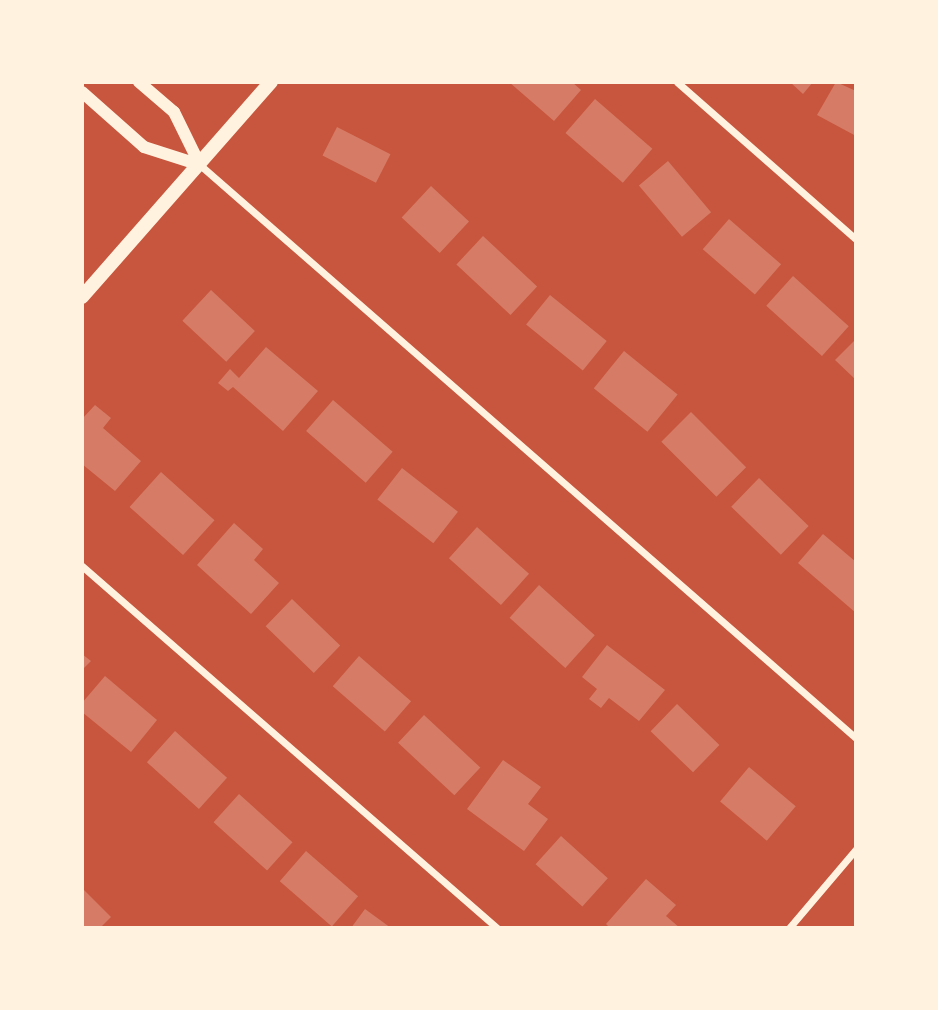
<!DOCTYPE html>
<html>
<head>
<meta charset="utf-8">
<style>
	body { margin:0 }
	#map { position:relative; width:938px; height:1010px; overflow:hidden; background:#c8553d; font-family:"Alegreya Sans",sans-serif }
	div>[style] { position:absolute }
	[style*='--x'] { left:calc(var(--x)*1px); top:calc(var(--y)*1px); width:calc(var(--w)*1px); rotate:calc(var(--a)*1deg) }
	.building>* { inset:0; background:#d67c66; transform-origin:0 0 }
	.minor>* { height:7px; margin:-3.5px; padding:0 3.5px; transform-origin:3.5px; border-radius:3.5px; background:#fff3e0 }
	.tertiary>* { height:12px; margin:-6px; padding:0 6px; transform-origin:6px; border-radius:6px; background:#fff3e0 }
	.secondary>* { height:14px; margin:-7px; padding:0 7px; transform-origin:7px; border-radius:7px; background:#fff3e0 }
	span { translate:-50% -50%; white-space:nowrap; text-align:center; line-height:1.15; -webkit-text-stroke:5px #fff3e0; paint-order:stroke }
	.frame { position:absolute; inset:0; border:84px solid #fff3e0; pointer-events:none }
</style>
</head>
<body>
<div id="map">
	<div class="building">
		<div style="clip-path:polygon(509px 82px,572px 82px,581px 90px,554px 121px)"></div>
		<div style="clip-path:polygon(790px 82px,813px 82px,803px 94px)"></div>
		<div style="clip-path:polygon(836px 82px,856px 91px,856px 136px,817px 115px)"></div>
		<div style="left:595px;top:99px;width:76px;height:45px;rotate:41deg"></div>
		<div style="left:337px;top:127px;width:60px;height:32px;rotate:27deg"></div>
		<div style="left:668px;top:161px;width:67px;height:38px;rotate:50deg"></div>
		<div style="left:431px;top:186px;width:52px;height:43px;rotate:43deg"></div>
		<div style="left:729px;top:219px;width:69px;height:40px;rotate:41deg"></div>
		<div style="left:483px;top:236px;width:74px;height:39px;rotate:43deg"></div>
		<div style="left:793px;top:276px;width:75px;height:40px;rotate:42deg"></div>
		<div style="left:211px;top:290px;width:60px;height:42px;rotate:43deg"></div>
		<div style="left:550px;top:295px;width:73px;height:38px;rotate:39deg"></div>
		<div style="clip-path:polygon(856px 339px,856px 380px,835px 360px)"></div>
		<div style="clip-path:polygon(266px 347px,318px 391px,283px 431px,233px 387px,228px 391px,218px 383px,230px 369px,239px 378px)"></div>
		<div style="left:624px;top:351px;width:69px;height:48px;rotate:39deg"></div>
		<div style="left:333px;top:400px;width:79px;height:41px;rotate:41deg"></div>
		<div style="clip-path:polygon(95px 405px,111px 418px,103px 428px,141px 461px,115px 491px,82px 464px,82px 419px)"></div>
		<div style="left:691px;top:412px;width:78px;height:42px;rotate:45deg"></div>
		<div style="left:402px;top:468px;width:71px;height:40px;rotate:38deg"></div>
		<div style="left:161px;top:472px;width:72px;height:47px;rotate:42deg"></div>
		<div style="left:759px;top:478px;width:69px;height:40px;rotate:44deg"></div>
		<div style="clip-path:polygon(234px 523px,263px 549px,254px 560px,279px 583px,251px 614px,197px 565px)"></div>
		<div style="left:477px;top:527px;width:70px;height:42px;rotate:42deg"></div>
		<div style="clip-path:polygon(823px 534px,856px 562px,856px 613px,798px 563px)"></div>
		<div style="left:539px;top:585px;width:75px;height:44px;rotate:42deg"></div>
		<div style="left:292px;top:599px;width:67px;height:38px;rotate:44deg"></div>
		<div style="clip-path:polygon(607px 645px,665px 690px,639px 721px,609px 698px,601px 708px,589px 699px,597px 689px,582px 677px)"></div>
		<div style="clip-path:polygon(82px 654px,91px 661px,82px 670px)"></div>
		<div style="left:359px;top:656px;width:69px;height:40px;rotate:41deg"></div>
		<div style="clip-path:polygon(105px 676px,157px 720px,131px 752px,82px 712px,82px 703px)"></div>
		<div style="left:677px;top:704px;width:59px;height:38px;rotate:44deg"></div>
		<div style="left:424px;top:715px;width:77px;height:38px;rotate:43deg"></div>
		<div style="left:175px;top:731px;width:70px;height:42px;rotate:42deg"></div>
		<div style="clip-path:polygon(503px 760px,541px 787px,528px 804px,548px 819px,524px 851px,467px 809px)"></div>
		<div style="left:749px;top:767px;width:61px;height:45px;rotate:40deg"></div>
		<div style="left:239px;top:794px;width:72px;height:38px;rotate:42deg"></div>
		<div style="left:561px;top:836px;width:63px;height:38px;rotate:42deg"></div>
		<div style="left:306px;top:851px;width:69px;height:40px;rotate:41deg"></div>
		<div style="clip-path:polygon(646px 879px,676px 905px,666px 916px,680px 928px,610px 928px,606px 924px)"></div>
		<div style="clip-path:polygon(82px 888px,111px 917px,100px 928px,82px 928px)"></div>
		<div style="clip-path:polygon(365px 909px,391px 928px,351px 928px)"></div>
	</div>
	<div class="minor">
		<div style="--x:677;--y:82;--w:238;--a:41.3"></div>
		<div style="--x:200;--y:165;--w:871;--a:41.14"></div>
		<div style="--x:82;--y:566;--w:551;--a:41.1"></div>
		<div style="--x:789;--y:928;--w:104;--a:-49.7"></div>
	</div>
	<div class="tertiary">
		<div style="--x:139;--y:82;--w:46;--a:40.6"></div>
		<div style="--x:174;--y:112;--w:59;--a:63.9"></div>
		<div style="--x:82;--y:92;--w:83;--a:41.6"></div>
		<div style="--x:144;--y:147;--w:59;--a:17.8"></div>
	</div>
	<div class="secondary">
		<div style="--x:82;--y:297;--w:286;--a:-48.7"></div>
	</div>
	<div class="frame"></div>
</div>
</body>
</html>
